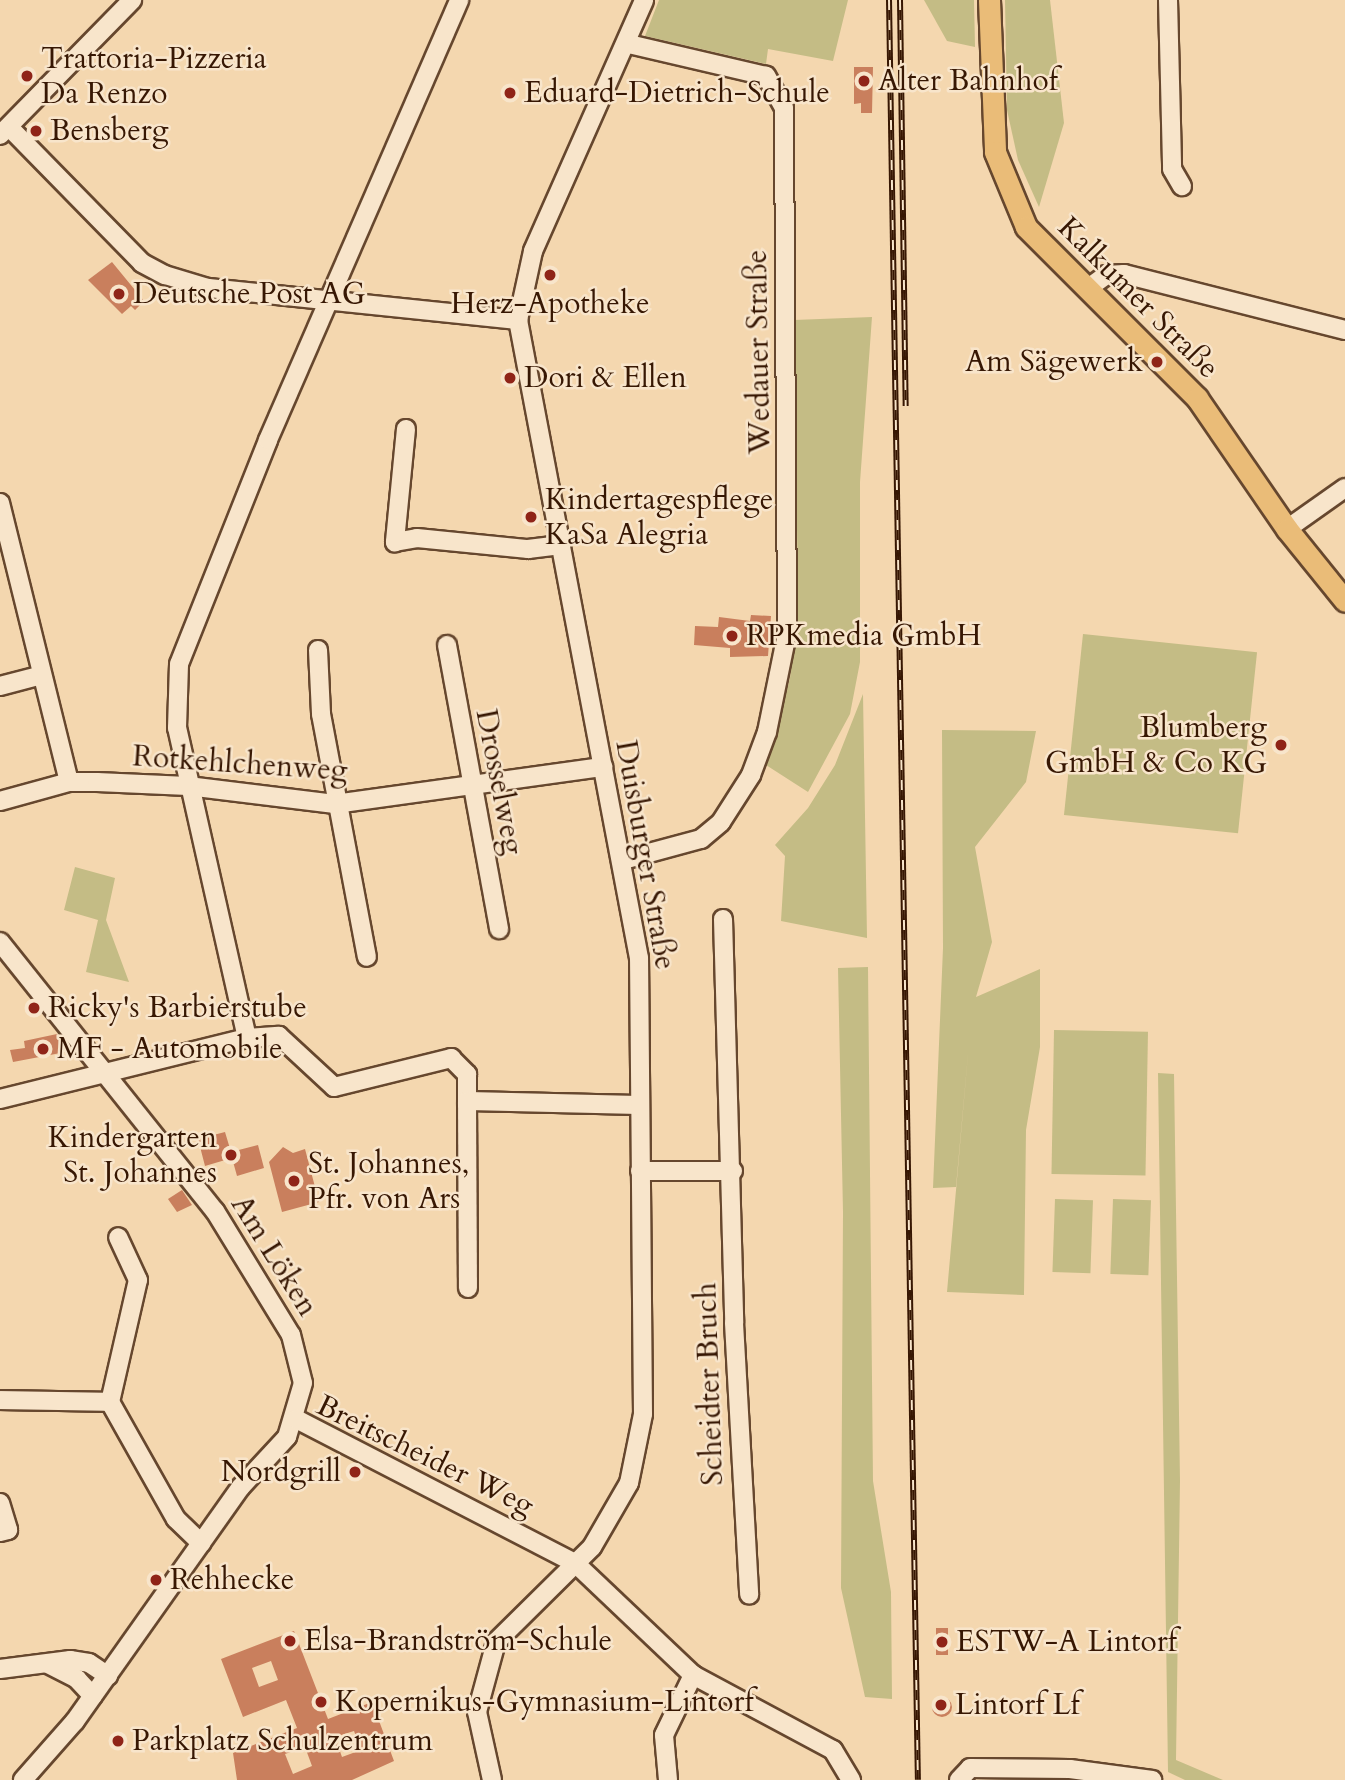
<!DOCTYPE html>
<html>
<head>
<meta charset="utf-8">
<style>
	body { margin:0 }
	#map { position:relative; width:1345px; height:1780px; overflow:hidden; background:#f4d7af; font-family:Cardo,serif }
	div>[style] { position:absolute }
	[style*='--x'] { left:calc(var(--x)*1px); top:calc(var(--y)*1px); width:calc(var(--w)*1px); rotate:calc(var(--a)*1deg) }
	.green>* { inset:0; background:#c4bc85; transform-origin:0 0 }
	.building>* { inset:0; background:#c97f5d; transform-origin:0 0 }
	.round { border-radius:50% }
	.roads { filter:drop-shadow(2px 0 #66472e) drop-shadow(-2px 0 #66472e) drop-shadow(0 2px #66472e) drop-shadow(0 -2px #66472e) }
	.minor>* { height:18px; margin:-9px; padding:0 9px; transform-origin:9px; border-radius:9px; background:#f8e5cb }
	.major>* { height:21px; margin:-10.5px; padding:0 10.5px; transform-origin:10.5px; border-radius:10.5px; background:#eabc78 }
	.rail>* { height:6px; margin-top:-3px; transform-origin:0; background:repeating-linear-gradient(90deg,#f8e5cb 0 10px,#371703 0 20px); box-sizing:border-box; border-block:2px solid #371703 }
	.dots>* { width:19px; height:19px; translate:-50% -50%; box-sizing:border-box; border:4px solid #f8e5cb; border-radius:50% }
	span { translate:-50% -50%; white-space:nowrap; text-align:center; line-height:1.15; -webkit-text-stroke:5px #f8e5cb; paint-order:stroke }
	.poi-label { font-size:30px; color:#371703 }
	.left { translate:0 -50%; text-align:left }
	.right { translate:-100% -50%; text-align:right }
	.street-label { font-size:30px; color:#371703 }
</style>
</head>
<body>
<div id="map">
	<div class="green">
		<div style="clip-path:polygon(659px 0,848px 0,833px 61px,768px 49px,766px 64px,645px 36px)"></div>
		<div style="clip-path:polygon(924px 0,974px 0,975px 47px,947px 41px)"></div>
		<div style="clip-path:polygon(1005px 0,1050px 0,1064px 123px,1039px 207px,1018px 160px,1007px 110px)"></div>
		<div style="clip-path:polygon(872px 317px,860px 482px,860px 662px,850px 714px,808px 792px,766px 765px,790px 678px,798px 598px,794px 320px)"></div>
		<div style="left:1083px;top:634px;width:175px;height:182px;rotate:6deg"></div>
		<div style="clip-path:polygon(863px 694px,867px 937px,867px 938px,781px 921px,785px 856px,775px 845px,808px 808px,835px 765px)"></div>
		<div style="clip-path:polygon(942px 730px,1036px 731px,1026px 782px,975px 847px,992px 942px,976px 997px,1040px 969px,1040px 1047px,1026px 1130px,1024px 1295px,947px 1292px,969px 1043px,956px 1187px,933px 1188px,943px 948px)"></div>
		<div style="clip-path:polygon(75px 867px,115px 878px,106px 920px,129px 982px,86px 972px,98px 920px,64px 910px)"></div>
		<div style="clip-path:polygon(868px 967px,873px 1481px,891px 1592px,892px 1699px,865px 1697px,841px 1588px,843px 1212px,838px 968px)"></div>
		<div style="left:1054px;top:1030px;width:94px;height:144px;rotate:1deg"></div>
		<div style="clip-path:polygon(1158px 1073px,1174px 1074px,1180px 1481px,1176px 1760px,1223px 1780px,1185px 1780px,1168px 1772px)"></div>
		<div style="left:1055px;top:1199px;width:38px;height:73px;rotate:2deg"></div>
		<div style="left:1113px;top:1199px;width:38px;height:75px;rotate:2deg"></div>
	</div>
	<div class="building">
		<div style="clip-path:polygon(854px 67px,873px 67px,872px 113px,861px 113px,861px 103px,854px 104px)"></div>
		<div style="clip-path:polygon(112px 262px,144px 301px,135px 310px,131px 306px,122px 314px,88px 280px)"></div>
		<div style="clip-path:polygon(751px 615px,771px 616px,768px 656px,730px 657px,730px 648px,694px 645px,695px 626px,718px 627px,719px 617px,750px 621px)"></div>
		<div style="clip-path:polygon(57px 1034px,71px 1051px,13px 1062px,10px 1050px,25px 1048px,24px 1041px)"></div>
		<div style="clip-path:polygon(225px 1132px,231px 1152px,258px 1145px,264px 1168px,237px 1176px,232px 1158px,205px 1166px,198px 1139px)"></div>
		<div style="clip-path:polygon(283px 1147px,293px 1153px,305px 1149px,319px 1202px,282px 1212px,269px 1162px)"></div>
		<div style="clip-path:polygon(182px 1190px,192px 1205px,177px 1212px,168px 1199px)"></div>
		<div style="left:936px;top:1628px;width:12px;height:27px"></div>
		<div style="clip-path:polygon(evenodd,294px 1631px,328px 1719px,372px 1702px,394px 1761px,352px 1780px,237px 1780px,233px 1753px,297px 1728px,286px 1700px,243px 1717px,221px 1659px,294px 1631px,271px 1661px,278px 1680px,259px 1687px,252px 1668px,271px 1661px,294px 1631px,354px 1731px,361px 1750px,342px 1757px,335px 1737px,354px 1731px,294px 1631px,305px 1747px,312px 1766px,293px 1774px,285px 1754px,305px 1747px)"></div>
		<div class="round" style="left:932px;top:1697px;width:20px;height:20px"></div>
	</div>
	<div class="roads">
		<div class="minor">
			<div style="--x:1168;--y:0;--w:169;--a:88.6"></div>
			<div style="--x:1172;--y:169;--w:20;--a:60"></div>
			<div style="--x:9;--y:127;--w:190;--a:45.6"></div>
			<div style="--x:142;--y:263;--w:26;--a:28"></div>
			<div style="--x:165;--y:275;--w:45;--a:16.8"></div>
			<div style="--x:208;--y:288;--w:312;--a:5.9"></div>
			<div style="--x:0;--y:135;--w:189;--a:-45.6"></div>
			<div style="--x:1087;--y:289;--w:24;--a:-36"></div>
			<div style="--x:1106;--y:275;--w:18;--a:-3"></div>
			<div style="--x:1124;--y:274;--w:228;--a:14.2"></div>
			<div style="--x:406;--y:429;--w:114;--a:95.6"></div>
			<div style="--x:395;--y:542;--w:22;--a:-10"></div>
			<div style="--x:417;--y:538;--w:112;--a:5.7"></div>
			<div style="--x:528;--y:549;--w:31;--a:-7"></div>
			<div style="--x:0;--y:503;--w:287;--a:76.1"></div>
			<div style="--x:1287;--y:529;--w:71;--a:-35.3"></div>
			<div style="--x:447;--y:645;--w:289;--a:79.6"></div>
			<div style="--x:318;--y:650;--w:64;--a:87.3"></div>
			<div style="--x:321;--y:714;--w:247;--a:79.3"></div>
			<div style="--x:0;--y:686;--w:43;--a:-14.7"></div>
			<div style="--x:0;--y:801;--w:72;--a:-15.4"></div>
			<div style="--x:69;--y:782;--w:28;--a:0"></div>
			<div style="--x:97;--y:782;--w:91;--a:2.5"></div>
			<div style="--x:188;--y:786;--w:148;--a:7"></div>
			<div style="--x:335;--y:804;--w:271;--a:-7.9"></div>
			<div style="--x:623;--y:860;--w:81;--a:-15.1"></div>
			<div style="--x:701;--y:839;--w:26;--a:-40"></div>
			<div style="--x:721;--y:822;--w:56;--a:-57.4"></div>
			<div style="--x:751;--y:775;--w:46;--a:-69.6"></div>
			<div style="--x:767;--y:732;--w:100;--a:-78.5"></div>
			<div style="--x:787;--y:634;--w:526;--a:-90.33"></div>
			<div style="--x:784;--y:108;--w:37;--a:-119"></div>
			<div style="--x:766;--y:76;--w:142;--a:-166.9"></div>
			<div style="--x:723;--y:919;--w:404;--a:88.4"></div>
			<div style="--x:734;--y:1323;--w:272;--a:86.8"></div>
			<div style="--x:0;--y:942;--w:344;--a:51.4"></div>
			<div style="--x:215;--y:1211;--w:145;--a:58.5"></div>
			<div style="--x:291;--y:1335;--w:49;--a:76"></div>
			<div style="--x:303;--y:1383;--w:56;--a:106.5"></div>
			<div style="--x:287;--y:1437;--w:69;--a:132.7"></div>
			<div style="--x:240;--y:1488;--w:286;--a:125.3"></div>
			<div style="--x:75;--y:1721;--w:79;--a:131.4"></div>
			<div style="--x:247;--y:1038;--w:318;--a:-102.7"></div>
			<div style="--x:177;--y:728;--w:64;--a:-88.2"></div>
			<div style="--x:179;--y:664;--w:241;--a:-68.3"></div>
			<div style="--x:268;--y:440;--w:480;--a:-66.5"></div>
			<div style="--x:0;--y:1099;--w:254;--a:-13.9"></div>
			<div style="--x:247;--y:1038;--w:32;--a:-4"></div>
			<div style="--x:279;--y:1036;--w:75;--a:42.8"></div>
			<div style="--x:334;--y:1087;--w:121;--a:-13.9"></div>
			<div style="--x:451;--y:1058;--w:23;--a:45"></div>
			<div style="--x:467;--y:1074;--w:27;--a:90"></div>
			<div style="--x:467;--y:1101;--w:173;--a:1.3"></div>
			<div style="--x:467;--y:1101;--w:187;--a:89.7"></div>
			<div style="--x:640;--y:1171;--w:93;--a:0"></div>
			<div style="--x:0;--y:1400;--w:110;--a:1"></div>
			<div style="--x:110;--y:1402;--w:134;--a:60.6"></div>
			<div style="--x:176;--y:1519;--w:35;--a:44"></div>
			<div style="--x:110;--y:1402;--w:125;--a:-77.1"></div>
			<div style="--x:138;--y:1280;--w:47;--a:-114.9"></div>
			<div style="--x:296;--y:1419;--w:314;--a:27.3"></div>
			<div style="--x:575;--y:1563;--w:163;--a:43.5"></div>
			<div style="--x:693;--y:1675;--w:159;--a:28.2"></div>
			<div style="--x:833;--y:1750;--w:35;--a:59"></div>
			<div style="--x:0;--y:1503;--w:28;--a:73"></div>
			<div style="--x:8;--y:1530;--w:8;--a:166"></div>
			<div style="--x:48;--y:1664;--w:33;--a:27"></div>
			<div style="--x:77;--y:1679;--w:23;--a:47"></div>
			<div style="--x:0;--y:1669;--w:71;--a:-7.3"></div>
			<div style="--x:70;--y:1660;--w:19;--a:9"></div>
			<div style="--x:89;--y:1663;--w:23;--a:34"></div>
			<div style="--x:492;--y:1780;--w:70;--a:-102.4"></div>
			<div style="--x:477;--y:1712;--w:73;--a:-74.8"></div>
			<div style="--x:496;--y:1642;--w:135;--a:-44.7"></div>
			<div style="--x:592;--y:1547;--w:74;--a:-60"></div>
			<div style="--x:629;--y:1483;--w:70;--a:-78.5"></div>
			<div style="--x:643;--y:1414;--w:456;--a:-90.5"></div>
			<div style="--x:639;--y:958;--w:649;--a:-100.74"></div>
			<div style="--x:518;--y:320;--w:71;--a:-77.7"></div>
			<div style="--x:533;--y:251;--w:274;--a:-66.1"></div>
			<div style="--x:668;--y:1780;--w:45;--a:-95.1"></div>
			<div style="--x:664;--y:1735;--w:67;--a:-64.2"></div>
			<div style="--x:959;--y:1780;--w:16;--a:-47"></div>
			<div style="--x:970;--y:1768;--w:100;--a:0.6"></div>
			<div style="--x:1070;--y:1769;--w:83;--a:7.6"></div>
		</div>
		<div class="major">
			<div style="--x:989;--y:0;--w:152;--a:87.7"></div>
			<div style="--x:995;--y:152;--w:81;--a:67.5"></div>
			<div style="--x:1026;--y:227;--w:242;--a:45"></div>
			<div style="--x:1197;--y:398;--w:159;--a:55.5"></div>
			<div style="--x:1287;--y:529;--w:92;--a:51.1"></div>
		</div>
	</div>
	<div class="rail">
		<div style="--x:889;--y:0;--w:1780;--a:89.07"></div>
		<div style="--x:900;--y:0;--w:406;--a:89.2"></div>
	</div>
	<div class="dots">
		<div style="left:27px;top:76px;background:#8f2418"></div>
		<div style="left:864px;top:81px;background:#8f2418"></div>
		<div style="left:510px;top:93px;background:#8f2418"></div>
		<div style="left:36px;top:131px;background:#8f2418"></div>
		<div style="left:550px;top:275px;background:#8f2418"></div>
		<div style="left:119px;top:294px;background:#8f2418"></div>
		<div style="left:1157px;top:362px;background:#8f2418"></div>
		<div style="left:510px;top:378px;background:#8f2418"></div>
		<div style="left:531px;top:517px;background:#8f2418"></div>
		<div style="left:732px;top:636px;background:#8f2418"></div>
		<div style="left:1281px;top:745px;background:#8f2418"></div>
		<div style="left:34px;top:1008px;background:#8f2418"></div>
		<div style="left:43px;top:1049px;background:#8f2418"></div>
		<div style="left:231px;top:1155px;background:#8f2418"></div>
		<div style="left:294px;top:1181px;background:#8f2418"></div>
		<div style="left:355px;top:1472px;background:#8f2418"></div>
		<div style="left:156px;top:1580px;background:#8f2418"></div>
		<div style="left:290px;top:1641px;background:#8f2418"></div>
		<div style="left:942px;top:1642px;background:#8f2418"></div>
		<div style="left:321px;top:1702px;background:#8f2418"></div>
		<div style="left:941px;top:1705px;background:#8f2418"></div>
		<div style="left:118px;top:1741px;background:#8f2418"></div>
	</div>
	<div class="poi-label">
		<span class="left" style="left:41px;top:76px">Trattoria-Pizzeria<br>Da Renzo</span>
		<span class="left" style="left:878px;top:81px">Alter Bahnhof</span>
		<span class="left" style="left:524px;top:93px">Eduard-Dietrich-Schule</span>
		<span class="left" style="left:50px;top:131px">Bensberg</span>
		<span class="left" style="left:133px;top:294px">Deutsche Post AG</span>
		<span style="left:550px;top:304px">Herz-Apotheke</span>
		<span class="right" style="left:1143px;top:362px">Am Sägewerk</span>
		<span class="left" style="left:524px;top:378px">Dori &amp; Ellen</span>
		<span class="left" style="left:545px;top:517px">Kindertagespflege<br>KaSa Alegria</span>
		<span class="left" style="left:746px;top:636px">RPKmedia GmbH</span>
		<span class="right" style="left:1267px;top:745px">Blumberg<br>GmbH &amp; Co KG</span>
		<span class="left" style="left:48px;top:1008px">Ricky's Barbierstube</span>
		<span class="left" style="left:57px;top:1049px">MF - Automobile</span>
		<span class="right" style="left:217px;top:1155px">Kindergarten<br>St. Johannes</span>
		<span class="left" style="left:308px;top:1181px">St. Johannes,<br>Pfr. von Ars</span>
		<span class="right" style="left:341px;top:1472px">Nordgrill</span>
		<span class="left" style="left:170px;top:1580px">Rehhecke</span>
		<span class="left" style="left:304px;top:1641px">Elsa-Brandström-Schule</span>
		<span class="left" style="left:956px;top:1642px">ESTW-A Lintorf</span>
		<span class="left" style="left:335px;top:1702px">Kopernikus-Gymnasium-Lintorf</span>
		<span class="left" style="left:955px;top:1705px">Lintorf Lf</span>
		<span class="left" style="left:132px;top:1741px">Parkplatz Schulzentrum</span>
	</div>
	<div class="street-label">
		<span style="left:1138px;top:298px;rotate:45deg">Kalkumer Straße</span>
		<span style="left:759px;top:352px;rotate:-91deg">Wedauer Straße</span>
		<span style="left:240px;top:764px;rotate:4deg">Rotkehlchenweg</span>
		<span style="left:499px;top:782px;rotate:79deg">Drosselweg</span>
		<span style="left:645px;top:855px;rotate:80deg">Duisburger Straße</span>
		<span style="left:274px;top:1256px;rotate:58deg">Am Löken</span>
		<span style="left:710px;top:1384px;rotate:-92deg">Scheidter Bruch</span>
		<span style="left:425px;top:1456px;rotate:26deg">Breitscheider Weg</span>
	</div>
</div>
</body>
</html>
